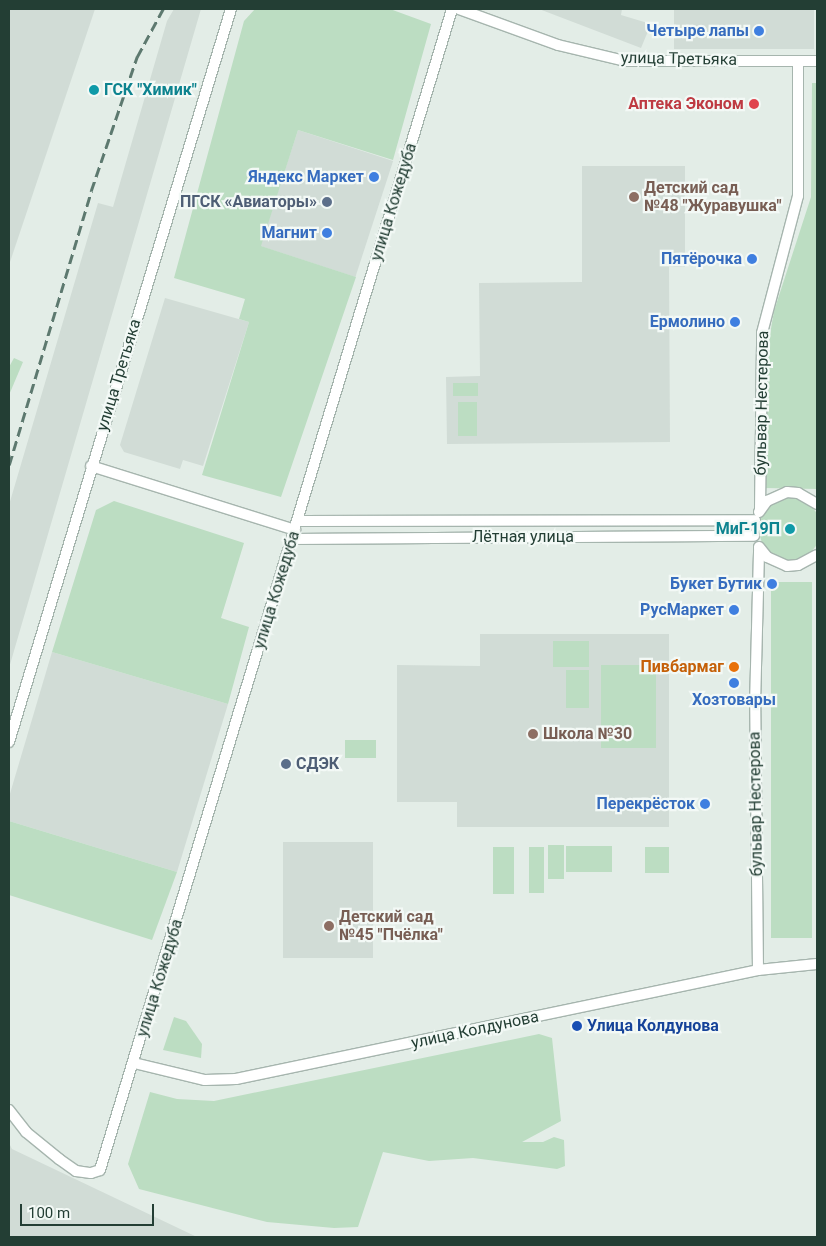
<!DOCTYPE html>
<html>
<head>
<meta charset="utf-8">
<style>
	body { margin:0 }
	#map { position:relative; width:826px; height:1246px; overflow:hidden; background:#e3ede7; font-family:Roboto,sans-serif }
	div>[style] { position:absolute }
	[style*='--x'] { left:calc(var(--x)*1px); top:calc(var(--y)*1px); width:calc(var(--w)*1px); rotate:calc(var(--a)*1deg) }
	.built>* { inset:0; background:#d1dcd6; transform-origin:0 0 }
	.green>* { inset:0; background:#bcddc2; transform-origin:0 0 }
	.round { border-radius:50% }
	.roads { filter:drop-shadow(1px 0 #a6b5ae) drop-shadow(-1px 0 #a6b5ae) drop-shadow(0 1px #a6b5ae) drop-shadow(0 -1px #a6b5ae) }
	.minor>* { height:10px; margin:-5px; padding:0 5px; transform-origin:5px; border-radius:5px; background:#fff }
	.rail>* { height:2.5px; margin-top:-1.25px; transform-origin:0; background:repeating-linear-gradient(90deg,#5d796f 0 10px,transparent 0 15px) }
	.dots>* { width:14px; height:14px; translate:-50% -50%; box-sizing:border-box; border:2px solid #f3f9f6; border-radius:50% }
	span { translate:-50% -50%; white-space:nowrap; text-align:center; line-height:1.15; -webkit-text-stroke:4.5px #f3f9f6; paint-order:stroke }
	.shop-label { font-size:16px; color:#366cbe; font-weight:700 }
	.right { translate:-100% -50%; text-align:right }
	.street-label { font-size:16px; color:#233e34 }
	.culture-label { font-size:16px; color:#0d838f; font-weight:700 }
	.left { translate:0 -50%; text-align:left }
	.health-label { font-size:16px; color:#be3a42; font-weight:700 }
	.education-label { font-size:16px; color:#785e54; font-weight:700 }
	.service-label { font-size:16px; color:#4e5e75; font-weight:700 }
	.food-label { font-size:16px; color:#c56008; font-weight:700 }
	.transit-label { font-size:16px; color:#164399; font-weight:700 }
	.frame { position:absolute; inset:0; border:10px solid #233e34; pointer-events:none }
	.scale { position:absolute; left:20px; top:1204px; width:134px; height:22px; box-sizing:border-box; border:2px solid #233e34; border-top:0; padding-left:6px; font-size:15px; line-height:18px; white-space:nowrap; color:#233e34; -webkit-text-stroke:4px #f3f9f6; paint-order:stroke }
</style>
</head>
<body>
<div id="map">
	<div class="built">
		<div style="clip-path:polygon(9px 9px,95px 9px,9px 265px)"></div>
		<div style="clip-path:polygon(174px 9px,201px 9px,9px 668px,9px 505px,98px 203px,113px 207px,167px 21px)"></div>
		<div style="clip-path:polygon(539px 9px,622px 9px,621px 15px,651px 24px,641px 48px)"></div>
		<div style="left:674px;top:9px;width:140px;height:40px"></div>
		<div style="left:298px;top:130px;width:100px;height:122px;rotate:18deg"></div>
		<div style="clip-path:polygon(582px 166px,685px 166px,685px 267px,669px 267px,670px 442px,447px 444px,446px 377px,480px 376px,479px 283px,582px 282px)"></div>
		<div style="clip-path:polygon(165px 298px,249px 322px,203px 466px,183px 460px,180px 469px,124px 452px,120px 445px)"></div>
		<div style="clip-path:polygon(480px 634px,669px 634px,669px 827px,457px 827px,457px 802px,397px 802px,397px 665px,480px 666px)"></div>
		<div style="clip-path:polygon(52px 652px,228px 704px,177px 872px,9px 821px,9px 797px)"></div>
		<div style="left:283px;top:842px;width:90px;height:116px"></div>
		<div style="clip-path:polygon(9px 1143px,12px 1149px,197px 1237px,9px 1237px)"></div>
	</div>
	<div class="green">
		<div style="clip-path:polygon(255px 9px,390px 9px,431px 24px,393px 160px,298px 130px,261px 246px,356px 277px,281px 497px,202px 475px,249px 322px,239px 319px,245px 299px,174px 278px,244px 21px)"></div>
		<div style="clip-path:polygon(812px 83px,817px 83px,817px 489px,765px 488px,766px 358px,774px 311px,811px 197px)"></div>
		<div style="clip-path:polygon(14px 358px,23px 362px,9px 395px,9px 367px)"></div>
		<div style="left:453px;top:383px;width:25px;height:13px"></div>
		<div style="left:458px;top:402px;width:19px;height:34px"></div>
		<div class="round" style="left:759px;top:498px;width:62px;height:62px"></div>
		<div style="clip-path:polygon(114px 501px,244px 543px,221px 618px,249px 627px,228px 704px,52px 652px,96px 510px)"></div>
		<div style="left:771px;top:582px;width:41px;height:356px"></div>
		<div style="left:553px;top:641px;width:36px;height:26px"></div>
		<div style="left:601px;top:665px;width:55px;height:83px"></div>
		<div style="left:566px;top:670px;width:23px;height:38px"></div>
		<div style="left:345px;top:740px;width:31px;height:18px"></div>
		<div style="clip-path:polygon(9px 821px,177px 872px,152px 940px,9px 895px)"></div>
		<div style="left:548px;top:845px;width:16px;height:34px"></div>
		<div style="left:566px;top:846px;width:46px;height:26px"></div>
		<div style="left:493px;top:847px;width:21px;height:47px"></div>
		<div style="left:529px;top:847px;width:15px;height:46px"></div>
		<div style="left:645px;top:847px;width:24px;height:26px"></div>
		<div style="clip-path:polygon(174px 1017px,186px 1021px,202px 1044px,201px 1058px,163px 1050px)"></div>
		<div style="clip-path:polygon(539px 1034px,552px 1038px,561px 1121px,522px 1142px,543px 1142px,554px 1137px,564px 1140px,565px 1166px,557px 1169px,473px 1158px,429px 1161px,383px 1152px,358px 1227px,334px 1228px,267px 1222px,139px 1189px,128px 1164px,150px 1092px,177px 1099px,214px 1101px)"></div>
	</div>
	<div class="roads">
		<div class="minor">
			<div style="--x:459;--y:9;--w:105;--a:20"></div>
			<div style="--x:558;--y:45;--w:69;--a:13.4"></div>
			<div style="--x:625;--y:61;--w:192;--a:0"></div>
			<div style="--x:91;--y:466;--w:214;--a:17.4"></div>
			<div style="--x:760;--y:509;--w:176;--a:-89.3"></div>
			<div style="--x:762;--y:333;--w:142;--a:-75.3"></div>
			<div style="--x:798;--y:196;--w:135;--a:-90"></div>
			<div style="--x:759;--y:512;--w:14;--a:-54"></div>
			<div style="--x:767;--y:501;--w:22;--a:-24"></div>
			<div style="--x:787;--y:492;--w:11;--a:5"></div>
			<div style="--x:798;--y:493;--w:22;--a:30"></div>
			<div style="--x:298;--y:521;--w:457;--a:-0.1"></div>
			<div style="--x:292;--y:539;--w:462;--a:-0.4"></div>
			<div style="--x:759;--y:547;--w:13;--a:51"></div>
			<div style="--x:767;--y:557;--w:22;--a:24"></div>
			<div style="--x:787;--y:566;--w:11;--a:-5"></div>
			<div style="--x:798;--y:565;--w:21;--a:-28"></div>
			<div style="--x:9;--y:742;--w:766;--a:-73.15"></div>
			<div style="--x:758;--y:970;--w:265;--a:-90.6"></div>
			<div style="--x:755;--y:705;--w:157;--a:-88.5"></div>
			<div style="--x:134;--y:1063;--w:73;--a:13.5"></div>
			<div style="--x:205;--y:1080;--w:31;--a:-2"></div>
			<div style="--x:236;--y:1079;--w:533;--a:-11.79"></div>
			<div style="--x:758;--y:970;--w:59;--a:-5.8"></div>
			<div style="--x:9;--y:1110;--w:28;--a:52"></div>
			<div style="--x:26;--y:1132;--w:43;--a:39.3"></div>
			<div style="--x:59;--y:1159;--w:21;--a:35"></div>
			<div style="--x:76;--y:1171;--w:15;--a:8"></div>
			<div style="--x:91;--y:1173;--w:9;--a:-18"></div>
			<div style="--x:100;--y:1170;--w:1213;--a:-73.13"></div>
		</div>
	</div>
	<div class="rail">
		<div style="--x:9;--y:465;--w:286;--a:-73.3"></div>
		<div style="--x:91;--y:191;--w:142;--a:-71.1"></div>
		<div style="--x:137;--y:57;--w:55;--a:-61.6"></div>
	</div>
	<div class="dots">
		<div style="left:759px;top:31px;background:#3f7fe0"></div>
		<div style="left:94px;top:90px;background:#0f9aa8"></div>
		<div style="left:754px;top:104px;background:#e0444e"></div>
		<div style="left:374px;top:177px;background:#3f7fe0"></div>
		<div style="left:634px;top:197px;background:#8d6e63"></div>
		<div style="left:327px;top:202px;background:#5c6f8a"></div>
		<div style="left:327px;top:233px;background:#3f7fe0"></div>
		<div style="left:752px;top:259px;background:#3f7fe0"></div>
		<div style="left:735px;top:322px;background:#3f7fe0"></div>
		<div style="left:790px;top:529px;background:#0f9aa8"></div>
		<div style="left:772px;top:584px;background:#3f7fe0"></div>
		<div style="left:734px;top:610px;background:#3f7fe0"></div>
		<div style="left:734px;top:667px;background:#e8710a"></div>
		<div style="left:734px;top:683px;background:#3f7fe0"></div>
		<div style="left:533px;top:734px;background:#8d6e63"></div>
		<div style="left:286px;top:764px;background:#5c6f8a"></div>
		<div style="left:705px;top:804px;background:#3f7fe0"></div>
		<div style="left:329px;top:926px;background:#8d6e63"></div>
		<div style="left:577px;top:1026px;background:#1a4fb4"></div>
	</div>
	<div class="shop-label">
		<span class="right" style="left:749px;top:31px">Четыре лапы</span>
		<span class="right" style="left:364px;top:177px">Яндекс Маркет</span>
		<span class="right" style="left:317px;top:233px">Магнит</span>
		<span class="right" style="left:742px;top:259px">Пятёрочка</span>
		<span class="right" style="left:725px;top:322px">Ермолино</span>
		<span class="right" style="left:762px;top:584px">Букет Бутик</span>
		<span class="right" style="left:724px;top:610px">РусМаркет</span>
		<span style="left:734px;top:700px">Хозтовары</span>
		<span class="right" style="left:695px;top:804px">Перекрёсток</span>
	</div>
	<div class="street-label">
		<span style="left:679px;top:59px;rotate:1deg">улица Третьяка</span>
		<span style="left:394px;top:202px;rotate:-73deg">улица Кожедуба</span>
		<span style="left:119px;top:375px;rotate:-73deg">улица Третьяка</span>
		<span style="left:762px;top:403px;rotate:-89deg">бульвар Нестерова</span>
		<span style="left:523px;top:537px">Лётная улица</span>
		<span style="left:277px;top:590px;rotate:-73deg">улица Кожедуба</span>
		<span style="left:756px;top:804px;rotate:-91deg">бульвар Нестерова</span>
		<span style="left:160px;top:978px;rotate:-73deg">улица Кожедуба</span>
		<span style="left:475px;top:1030px;rotate:-12deg">улица Колдунова</span>
	</div>
	<div class="culture-label">
		<span class="left" style="left:104px;top:90px">ГСК "Химик"</span>
		<span class="right" style="left:780px;top:529px">МиГ-19П</span>
	</div>
	<div class="health-label">
		<span class="right" style="left:744px;top:104px">Аптека Эконом</span>
	</div>
	<div class="education-label">
		<span class="left" style="left:644px;top:197px">Детский сад<br>№48 "Журавушка"</span>
		<span class="left" style="left:543px;top:734px">Школа №30</span>
		<span class="left" style="left:339px;top:926px">Детский сад<br>№45 "Пчёлка"</span>
	</div>
	<div class="service-label">
		<span class="right" style="left:317px;top:202px">ПГСК «Авиаторы»</span>
		<span class="left" style="left:296px;top:764px">СДЭК</span>
	</div>
	<div class="food-label">
		<span class="right" style="left:724px;top:667px">Пивбармаг</span>
	</div>
	<div class="transit-label">
		<span class="left" style="left:587px;top:1026px">Улица Колдунова</span>
	</div>
	<div class="frame"></div>
	<div class="scale">100 m</div>
</div>
</body>
</html>
